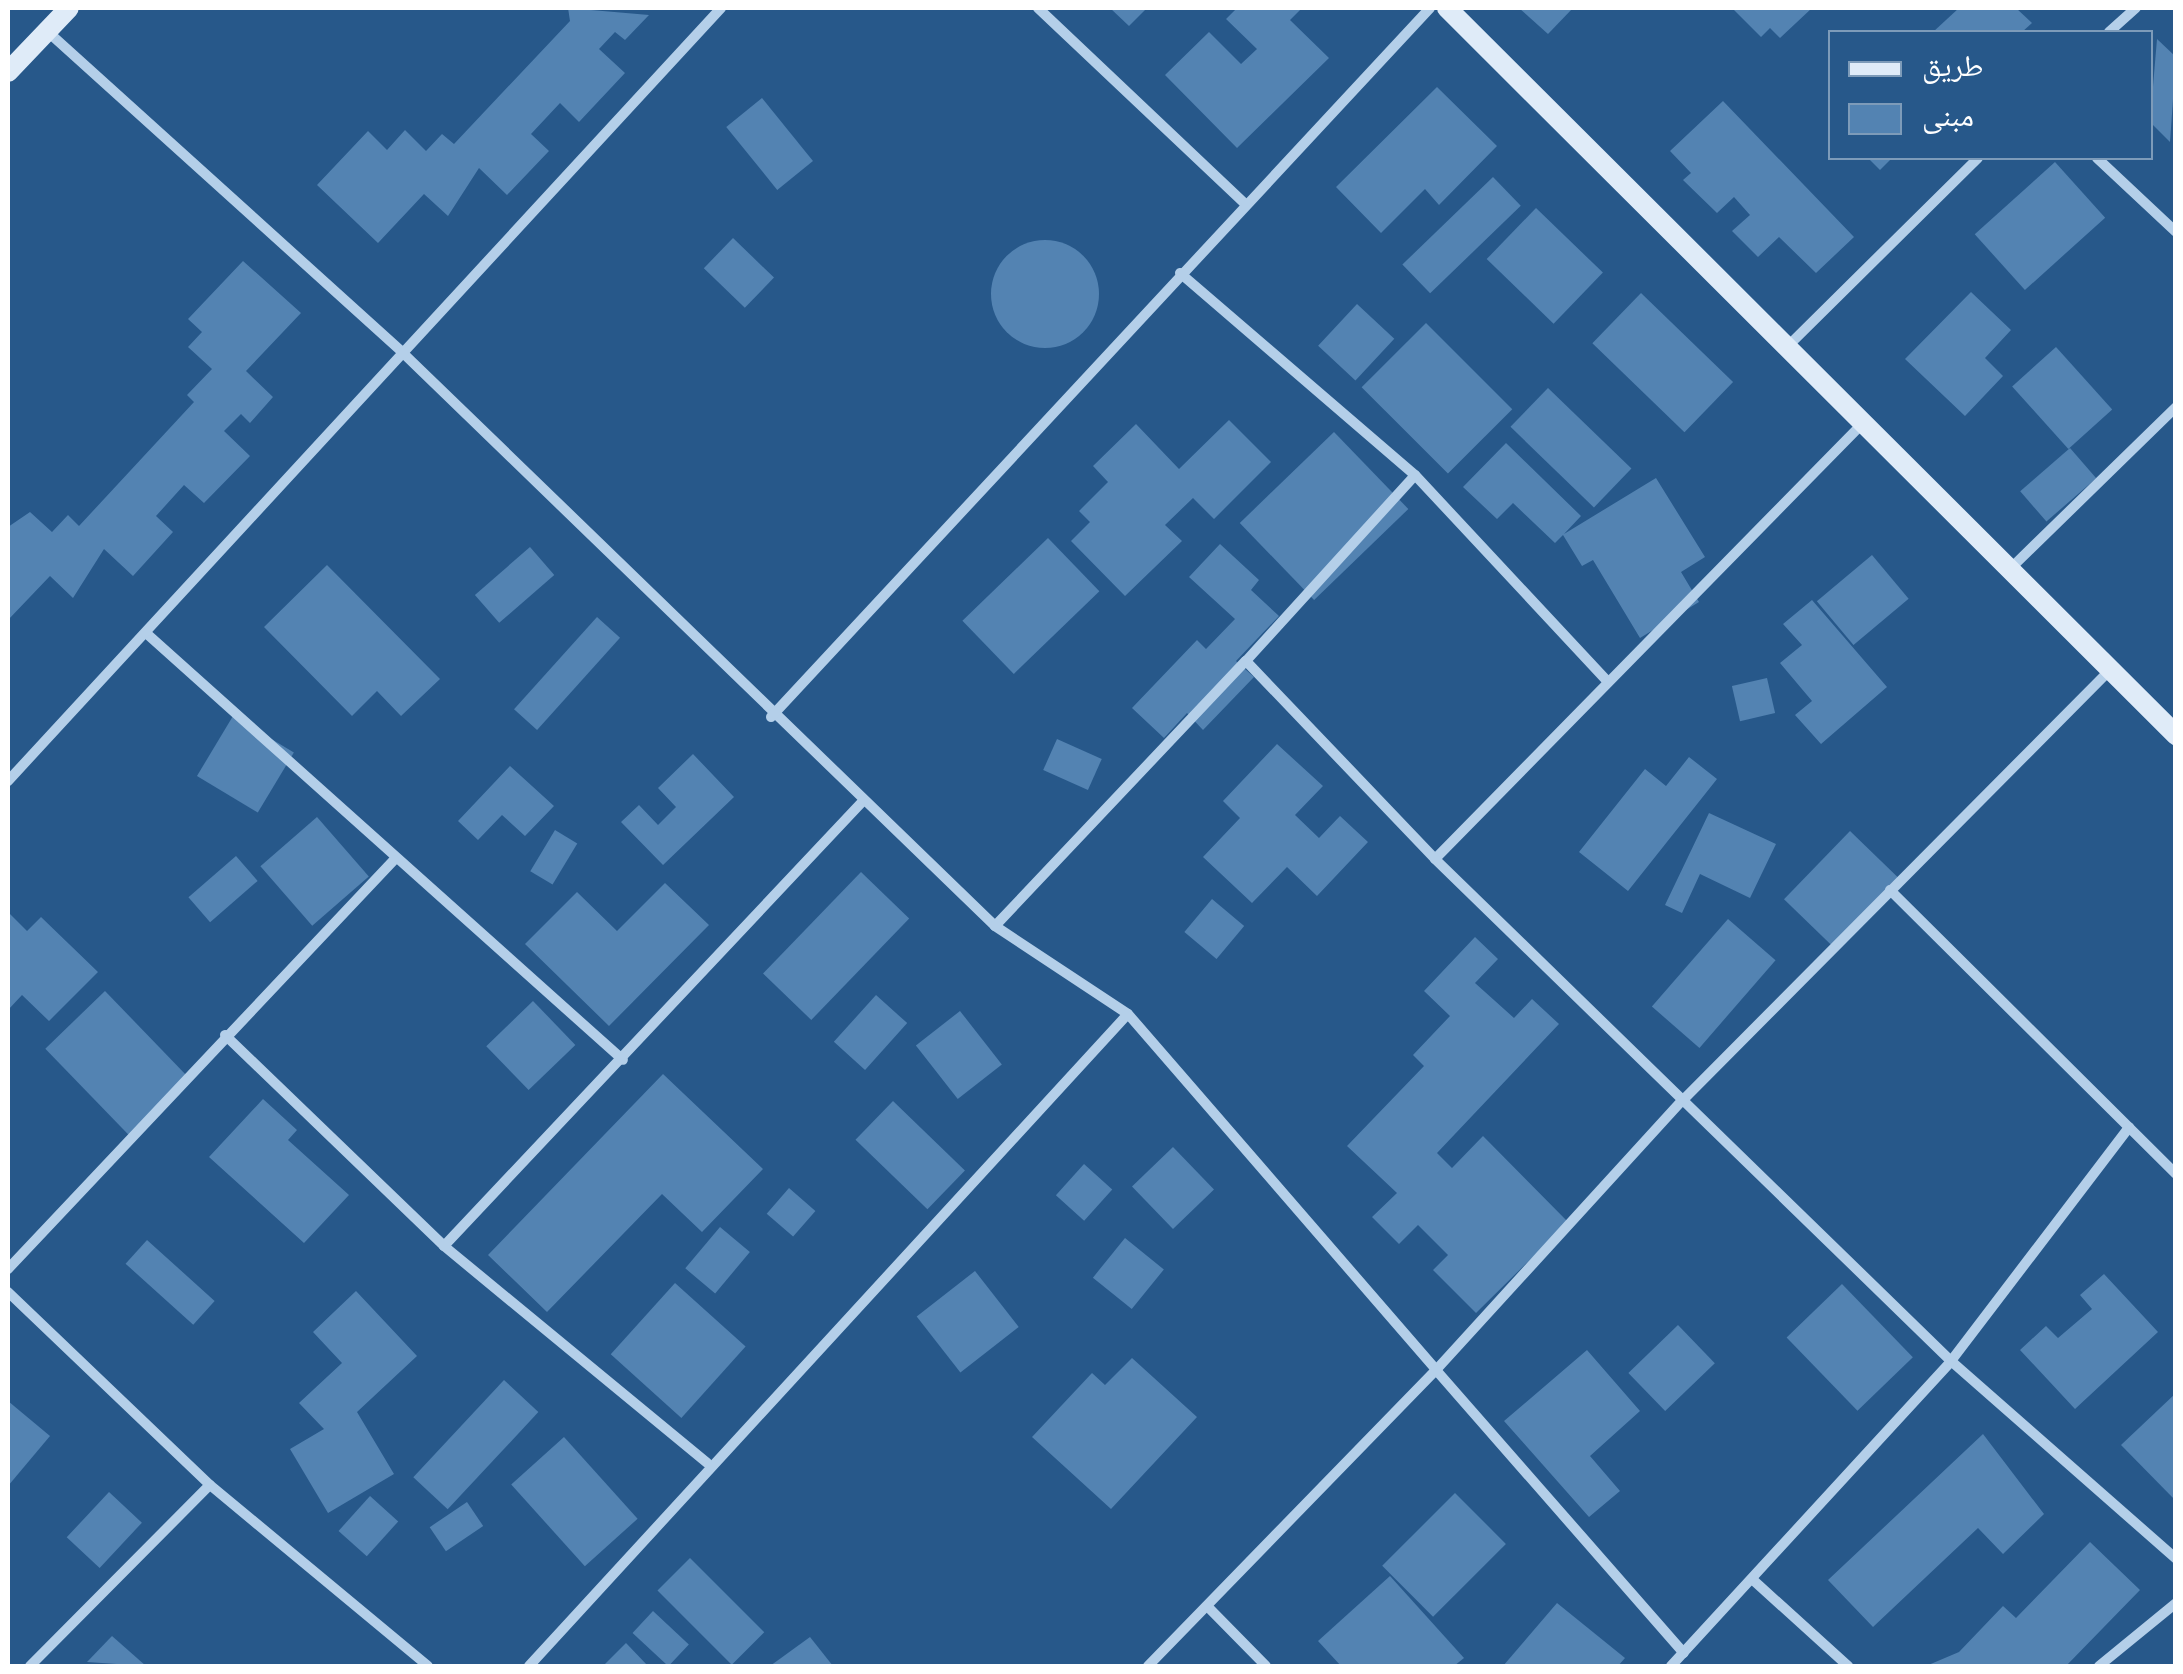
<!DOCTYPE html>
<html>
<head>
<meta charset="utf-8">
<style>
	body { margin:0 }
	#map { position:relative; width:2183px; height:1674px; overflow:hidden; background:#27588a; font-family:Roboto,"Noto Naskh Arabic",sans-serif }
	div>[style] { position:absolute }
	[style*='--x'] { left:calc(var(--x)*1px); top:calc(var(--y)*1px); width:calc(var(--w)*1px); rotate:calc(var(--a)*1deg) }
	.building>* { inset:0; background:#5383b2; transform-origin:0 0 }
	.round { border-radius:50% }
	.street>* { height:10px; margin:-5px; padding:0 5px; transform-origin:5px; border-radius:5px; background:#b4cfe9 }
	.secondary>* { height:20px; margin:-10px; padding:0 10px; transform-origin:10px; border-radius:10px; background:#dfebf8 }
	span { translate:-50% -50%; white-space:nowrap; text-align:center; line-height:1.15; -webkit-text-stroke:10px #27588a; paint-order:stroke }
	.frame { position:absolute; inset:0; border:10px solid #fff; pointer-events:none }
	.legend { position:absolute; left:1828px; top:30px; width:325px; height:130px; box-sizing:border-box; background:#27588a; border:2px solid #7d9bb9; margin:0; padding:12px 18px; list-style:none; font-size:30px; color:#fff }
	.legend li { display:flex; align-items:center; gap:20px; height:50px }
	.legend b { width:50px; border:2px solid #7d9bb9 }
</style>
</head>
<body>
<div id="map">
	<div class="building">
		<div style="clip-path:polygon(568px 8px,649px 15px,625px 40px,615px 32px,599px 49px,625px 73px,579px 122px,560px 103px,531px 134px,549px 151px,507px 195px,479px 168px,448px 216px,424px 194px,378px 243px,317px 185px,368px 131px,387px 150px,405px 130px,426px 151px,442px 134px,454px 144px,570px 21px)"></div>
		<div style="clip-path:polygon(1110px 8px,1147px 8px,1129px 26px)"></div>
		<div style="clip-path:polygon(1237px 8px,1302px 8px,1290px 20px,1329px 58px,1237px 148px,1165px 75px,1209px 32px,1241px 64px,1257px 49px,1226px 19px)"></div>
		<div style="clip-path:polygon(1519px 8px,1573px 8px,1548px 34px)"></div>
		<div style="clip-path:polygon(1732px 8px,1812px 8px,1780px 38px,1770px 28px,1761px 37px)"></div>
		<div style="clip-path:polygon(1959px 8px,2016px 8px,2032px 23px,2022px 32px,1933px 32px)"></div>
		<div style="clip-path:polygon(2157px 39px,2176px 57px,2170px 142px,2150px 122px)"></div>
		<div style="clip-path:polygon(1437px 87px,1497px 146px,1439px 205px,1425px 189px,1381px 233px,1336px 187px)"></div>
		<div style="left:762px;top:98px;width:81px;height:46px;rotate:51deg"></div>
		<div style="clip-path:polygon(1723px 101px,1854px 237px,1816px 273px,1779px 237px,1758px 257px,1732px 231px,1750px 215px,1734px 197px,1717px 213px,1683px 180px,1691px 173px,1670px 151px)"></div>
		<div style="clip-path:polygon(1868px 158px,1892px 158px,1880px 170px)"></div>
		<div style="left:2055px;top:162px;width:75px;height:108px;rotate:48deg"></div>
		<div style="left:1493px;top:177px;width:40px;height:126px;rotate:46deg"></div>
		<div style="left:1536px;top:208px;width:93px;height:71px;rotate:44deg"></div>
		<div style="left:733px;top:238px;width:57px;height:42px;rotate:44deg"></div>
		<div class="round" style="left:991px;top:240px;width:108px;height:108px"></div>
		<div style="clip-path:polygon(243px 261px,301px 313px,246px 371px,273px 397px,250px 423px,241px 414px,224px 431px,250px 456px,204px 503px,184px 485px,156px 516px,173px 532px,133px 576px,104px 549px,73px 598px,50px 576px,8px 620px,8px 527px,30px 512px,52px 532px,68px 515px,79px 526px,194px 402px,187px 395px,212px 369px,188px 347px,202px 332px,188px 319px)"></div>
		<div style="clip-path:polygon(1971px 292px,2011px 330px,1985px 358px,2003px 376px,1965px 416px,1905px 359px)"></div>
		<div style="left:1641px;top:293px;width:128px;height:70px;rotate:44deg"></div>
		<div style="left:1357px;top:304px;width:51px;height:57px;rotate:43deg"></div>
		<div style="left:1426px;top:323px;width:122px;height:91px;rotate:45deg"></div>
		<div style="left:2056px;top:347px;width:84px;height:59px;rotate:48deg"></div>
		<div style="left:1548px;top:388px;width:116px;height:54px;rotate:44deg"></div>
		<div style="clip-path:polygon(1229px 420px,1271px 462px,1214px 519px,1193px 498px,1165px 525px,1182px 541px,1125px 596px,1071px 541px,1090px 522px,1079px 511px,1108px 482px,1093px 466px,1136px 424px,1179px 469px)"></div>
		<div style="left:1334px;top:432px;width:107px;height:131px;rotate:46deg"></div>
		<div style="clip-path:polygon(1506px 443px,1581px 516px,1564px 534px,1656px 478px,1705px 557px,1681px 572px,1699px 602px,1640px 638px,1593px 560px,1582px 566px,1563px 535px,1555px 543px,1513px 503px,1497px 519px,1463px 487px)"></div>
		<div style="left:2070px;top:448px;width:40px;height:66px;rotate:49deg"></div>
		<div style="left:1048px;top:538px;width:74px;height:119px;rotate:46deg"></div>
		<div style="clip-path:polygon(1220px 544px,1259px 580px,1251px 590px,1279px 616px,1236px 661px,1254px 677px,1203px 730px,1187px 713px,1164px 738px,1132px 708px,1197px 640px,1206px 649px,1235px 619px,1189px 577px)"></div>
		<div style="left:530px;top:547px;width:37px;height:73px;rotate:49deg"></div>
		<div style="left:1872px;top:555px;width:57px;height:72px;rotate:50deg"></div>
		<div style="clip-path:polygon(327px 565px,440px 679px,401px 716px,377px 691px,352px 716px,264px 627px)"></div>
		<div style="clip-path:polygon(1812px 600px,1887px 687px,1821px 744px,1795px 715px,1812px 701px,1780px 663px,1802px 645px,1783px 624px)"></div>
		<div style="left:597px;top:617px;width:31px;height:124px;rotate:42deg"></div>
		<div style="left:1767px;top:678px;width:36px;height:36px;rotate:77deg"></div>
		<div style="left:233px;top:716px;width:71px;height:70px;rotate:31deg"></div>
		<div style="left:1057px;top:739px;width:49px;height:34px;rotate:24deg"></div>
		<div style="clip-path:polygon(1277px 744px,1323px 786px,1295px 815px,1319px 838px,1340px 816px,1368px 842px,1317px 896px,1287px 867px,1252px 903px,1203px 857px,1240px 818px,1223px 801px)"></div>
		<div style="clip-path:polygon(693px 754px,734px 797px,663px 865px,621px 822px,639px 805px,658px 825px,676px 807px,658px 788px)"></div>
		<div style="clip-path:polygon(1689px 757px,1717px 779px,1628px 891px,1579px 852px,1645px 769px,1666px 786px)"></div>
		<div style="clip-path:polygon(510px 766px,554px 806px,525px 836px,502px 815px,478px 840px,458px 821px)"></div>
		<div style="clip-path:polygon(1709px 813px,1776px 844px,1750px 898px,1700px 874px,1682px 913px,1665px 905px)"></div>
		<div style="left:317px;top:817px;width:79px;height:75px;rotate:49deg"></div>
		<div style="left:555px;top:830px;width:26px;height:48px;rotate:31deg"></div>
		<div style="left:1850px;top:831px;width:74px;height:95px;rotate:44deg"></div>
		<div style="left:236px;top:856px;width:33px;height:63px;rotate:49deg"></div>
		<div style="left:861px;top:872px;width:67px;height:141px;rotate:44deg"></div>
		<div style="clip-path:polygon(665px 883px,709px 925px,609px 1026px,525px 944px,577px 892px,617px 931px)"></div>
		<div style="left:1212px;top:899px;width:42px;height:43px;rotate:40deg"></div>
		<div style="clip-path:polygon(8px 912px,27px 931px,41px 917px,98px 972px,49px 1021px,22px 995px,8px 1010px)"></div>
		<div style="left:1728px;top:919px;width:63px;height:116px;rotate:41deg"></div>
		<div style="clip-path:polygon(1475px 937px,1498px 959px,1475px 983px,1514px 1018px,1532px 999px,1559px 1024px,1437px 1153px,1452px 1168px,1483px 1136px,1568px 1222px,1476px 1313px,1433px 1270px,1448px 1255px,1418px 1225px,1399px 1244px,1372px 1217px,1397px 1193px,1347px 1146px,1424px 1066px,1413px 1055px,1450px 1016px,1424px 991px)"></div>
		<div style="left:105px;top:991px;width:124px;height:83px;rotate:46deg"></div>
		<div style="left:876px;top:995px;width:42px;height:63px;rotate:42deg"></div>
		<div style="left:533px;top:1001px;width:61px;height:65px;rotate:46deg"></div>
		<div style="left:960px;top:1011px;width:68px;height:56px;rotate:52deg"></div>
		<div style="clip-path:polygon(663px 1074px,763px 1169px,702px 1232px,662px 1194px,547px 1312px,488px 1255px)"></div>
		<div style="clip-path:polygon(263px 1099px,297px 1130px,288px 1140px,349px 1195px,304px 1243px,209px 1157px)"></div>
		<div style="left:893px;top:1101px;width:100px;height:54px;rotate:44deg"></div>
		<div style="left:1173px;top:1147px;width:59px;height:57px;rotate:46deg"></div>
		<div style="left:1084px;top:1164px;width:38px;height:42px;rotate:42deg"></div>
		<div style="left:789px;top:1188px;width:35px;height:34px;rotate:41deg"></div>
		<div style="left:720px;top:1227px;width:39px;height:54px;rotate:40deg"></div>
		<div style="left:1125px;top:1238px;width:50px;height:51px;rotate:39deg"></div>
		<div style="left:147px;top:1240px;width:91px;height:32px;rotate:42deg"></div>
		<div style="left:975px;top:1271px;width:71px;height:74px;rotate:52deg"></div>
		<div style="clip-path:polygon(2104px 1274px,2158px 1332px,2075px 1409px,2020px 1350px,2046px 1326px,2058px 1338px,2092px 1309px,2080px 1295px)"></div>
		<div style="left:675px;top:1283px;width:95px;height:96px;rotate:42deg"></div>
		<div style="left:1842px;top:1284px;width:102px;height:77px;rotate:46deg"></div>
		<div style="clip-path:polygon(356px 1291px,417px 1356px,357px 1412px,394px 1474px,328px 1513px,290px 1449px,324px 1429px,299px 1403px,342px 1363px,313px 1332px)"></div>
		<div style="left:1678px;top:1325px;width:53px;height:69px;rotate:46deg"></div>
		<div style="clip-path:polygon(1587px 1350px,1640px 1411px,1590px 1456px,1620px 1491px,1589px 1517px,1504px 1421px)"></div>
		<div style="clip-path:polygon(1132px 1358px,1197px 1417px,1111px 1509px,1032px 1437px,1092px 1373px,1105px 1385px)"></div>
		<div style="left:504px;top:1380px;width:47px;height:133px;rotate:43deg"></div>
		<div style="clip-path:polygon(2176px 1393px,2176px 1501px,2121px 1445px)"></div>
		<div style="clip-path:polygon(8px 1401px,50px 1436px,8px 1486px)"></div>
		<div style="clip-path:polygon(1983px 1434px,2044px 1514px,2003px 1554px,1978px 1528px,1873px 1627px,1828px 1580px)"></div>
		<div style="left:564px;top:1437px;width:110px;height:71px;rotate:48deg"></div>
		<div style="left:109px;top:1492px;width:45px;height:62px;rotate:43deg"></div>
		<div style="left:1455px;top:1493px;width:72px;height:103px;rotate:45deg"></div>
		<div style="left:370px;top:1496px;width:38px;height:47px;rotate:42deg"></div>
		<div style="left:467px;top:1502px;width:29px;height:45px;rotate:56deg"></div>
		<div style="clip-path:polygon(2090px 1542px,2140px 1590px,2066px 1666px,1926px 1666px,1959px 1652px,2003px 1606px,2016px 1618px)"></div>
		<div style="left:690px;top:1558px;width:105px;height:46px;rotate:45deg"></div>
		<div style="clip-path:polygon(1390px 1576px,1464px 1658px,1454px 1666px,1341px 1666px,1318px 1641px)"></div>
		<div style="clip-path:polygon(1557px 1603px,1625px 1658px,1618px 1666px,1503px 1666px)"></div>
		<div style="left:653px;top:1611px;width:49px;height:30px;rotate:43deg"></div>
		<div style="clip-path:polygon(112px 1636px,146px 1666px,87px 1662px)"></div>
		<div style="clip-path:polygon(810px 1637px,833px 1666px,770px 1666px)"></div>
		<div style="clip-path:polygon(626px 1643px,648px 1666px,604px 1665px)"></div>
	</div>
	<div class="street">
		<div style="--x:1038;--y:8;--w:284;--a:43.4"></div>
		<div style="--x:47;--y:31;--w:481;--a:42.1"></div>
		<div style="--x:404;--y:354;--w:822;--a:44.06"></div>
		<div style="--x:995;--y:926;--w:159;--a:33.5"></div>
		<div style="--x:1128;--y:1014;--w:471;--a:49.1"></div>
		<div style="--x:1436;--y:1370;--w:365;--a:-47.6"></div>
		<div style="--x:1682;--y:1101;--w:607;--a:-45.2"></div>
		<div style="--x:2109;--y:32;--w:36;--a:-42"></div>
		<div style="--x:2097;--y:158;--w:108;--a:43.1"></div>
		<div style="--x:1180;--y:273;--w:310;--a:40.7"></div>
		<div style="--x:1415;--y:475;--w:280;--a:47"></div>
		<div style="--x:1788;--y:346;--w:267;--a:-44.7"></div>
		<div style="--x:2010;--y:569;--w:232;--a:-44.3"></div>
		<div style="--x:146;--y:633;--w:640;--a:41.83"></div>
		<div style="--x:1246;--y:661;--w:251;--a:-47.7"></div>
		<div style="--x:771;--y:717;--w:968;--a:-47.09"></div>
		<div style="--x:8;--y:781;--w:1052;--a:-47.31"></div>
		<div style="--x:1435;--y:859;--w:611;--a:-45.53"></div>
		<div style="--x:1890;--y:890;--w:403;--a:44.8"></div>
		<div style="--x:995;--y:926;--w:365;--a:-46.6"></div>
		<div style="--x:1246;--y:661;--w:274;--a:46.3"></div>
		<div style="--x:1435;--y:859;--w:720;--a:44.21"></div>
		<div style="--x:1951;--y:1361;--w:300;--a:41.3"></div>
		<div style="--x:225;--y:1035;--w:304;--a:43.9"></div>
		<div style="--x:444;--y:1246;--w:341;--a:39.5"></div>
		<div style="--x:444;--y:1246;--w:611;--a:-46.72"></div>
		<div style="--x:8;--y:1269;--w:562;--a:-46.66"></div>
		<div style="--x:8;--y:1292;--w:279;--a:43.7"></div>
		<div style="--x:210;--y:1485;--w:283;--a:39.7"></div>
		<div style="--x:1752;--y:1579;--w:130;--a:42.2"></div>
		<div style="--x:1209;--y:1608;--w:81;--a:45.5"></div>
		<div style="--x:30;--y:1666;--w:255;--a:-45.2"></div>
		<div style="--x:529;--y:1666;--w:885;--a:-47.43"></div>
		<div style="--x:1148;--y:1666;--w:413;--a:-45.8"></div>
		<div style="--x:1436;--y:1370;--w:376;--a:48.8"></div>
		<div style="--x:1671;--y:1666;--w:414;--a:-47.4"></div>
		<div style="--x:1951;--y:1361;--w:294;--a:-52.7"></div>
		<div style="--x:2099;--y:1666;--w:99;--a:-39.3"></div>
	</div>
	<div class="secondary">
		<div style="--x:1447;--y:8;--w:1030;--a:44.92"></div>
		<div style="--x:8;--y:72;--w:88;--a:-46.4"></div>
	</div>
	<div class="frame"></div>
	<ul class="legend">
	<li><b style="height:12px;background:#dfebf8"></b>طريق</li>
	<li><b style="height:28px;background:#5383b2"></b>مبنى</li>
	</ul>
</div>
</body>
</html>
